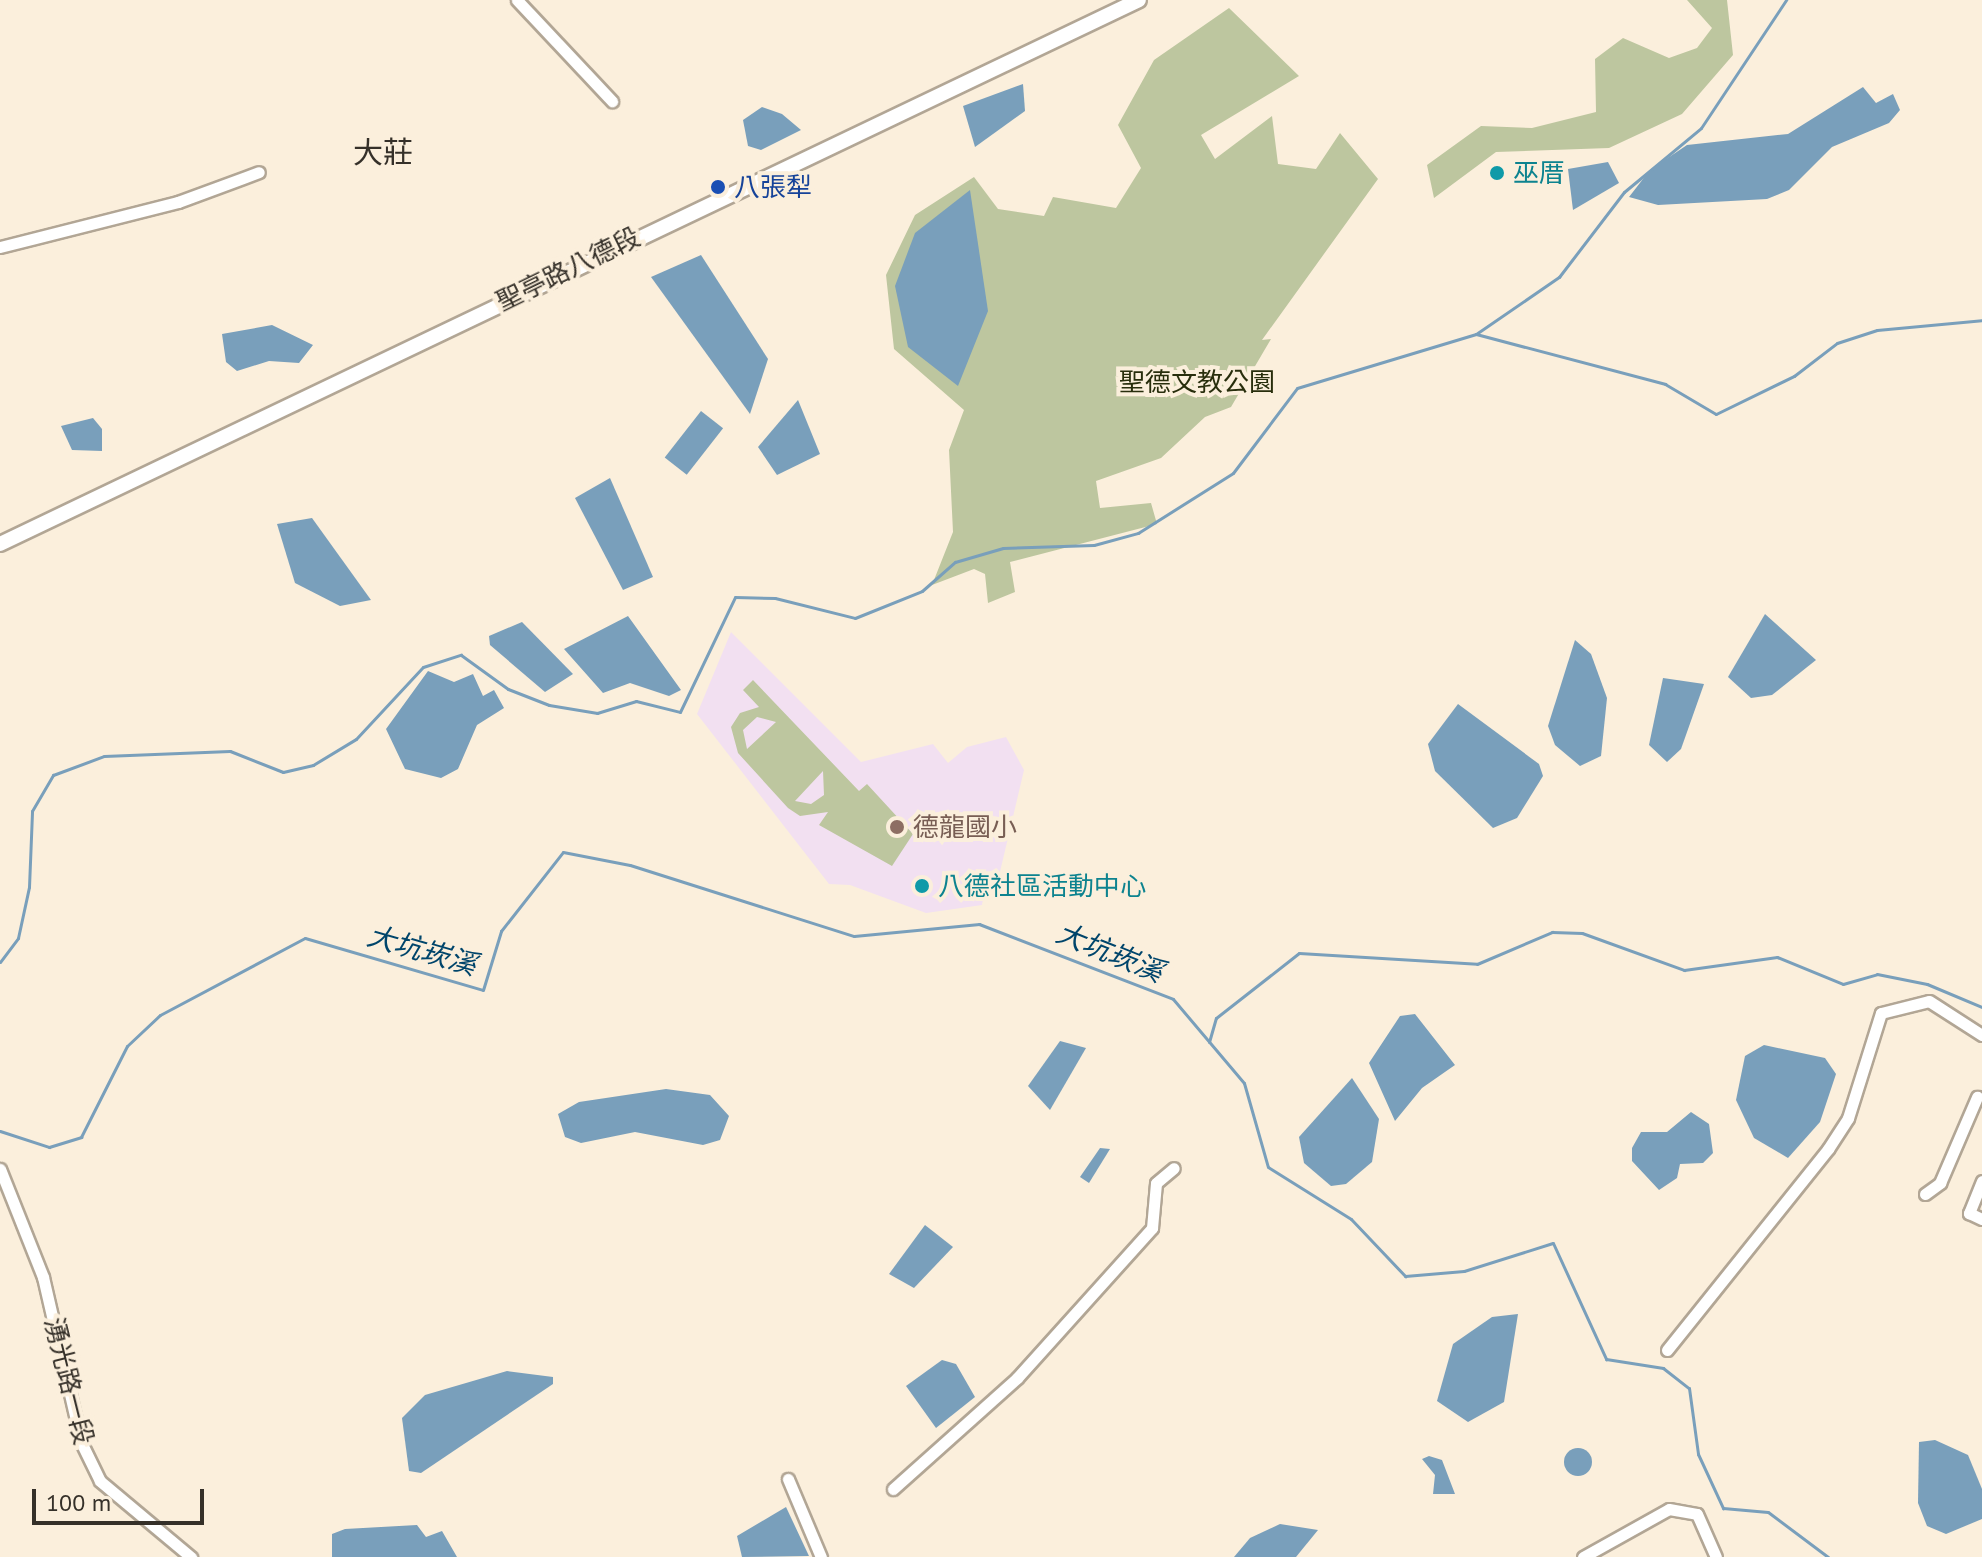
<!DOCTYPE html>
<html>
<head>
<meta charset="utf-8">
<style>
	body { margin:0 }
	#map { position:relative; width:1982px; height:1557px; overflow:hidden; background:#fbefdc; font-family:"PT Sans","Noto Sans TC",sans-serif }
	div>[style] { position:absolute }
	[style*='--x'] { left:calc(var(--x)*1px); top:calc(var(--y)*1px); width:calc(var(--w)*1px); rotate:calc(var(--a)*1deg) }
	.education>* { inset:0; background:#f2e0f1 }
	.green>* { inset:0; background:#bdc69f }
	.water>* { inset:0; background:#799fbb; transform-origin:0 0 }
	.round { border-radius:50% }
	.stream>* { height:3px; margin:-1.5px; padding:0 1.5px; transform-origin:1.5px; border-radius:1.5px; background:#799fbb }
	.roads { filter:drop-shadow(2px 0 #b2a695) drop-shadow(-2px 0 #b2a695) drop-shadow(0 2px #b2a695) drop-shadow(0 -2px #b2a695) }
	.minor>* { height:11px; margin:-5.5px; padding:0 5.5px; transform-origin:5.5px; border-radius:5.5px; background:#fff }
	.tertiary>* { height:14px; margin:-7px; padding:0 7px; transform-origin:7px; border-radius:7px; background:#fff }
	.dots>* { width:22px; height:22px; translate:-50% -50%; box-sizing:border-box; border:4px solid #fbefdc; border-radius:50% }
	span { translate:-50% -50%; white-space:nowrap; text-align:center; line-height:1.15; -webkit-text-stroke:8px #fbefdc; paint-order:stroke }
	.culture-label { font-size:26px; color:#0d838f }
	.left { translate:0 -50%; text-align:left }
	.transit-label { font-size:26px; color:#164399 }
	.street-label { font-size:26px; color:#353029 }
	.park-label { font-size:26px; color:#282e0c }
	.education-label { font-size:26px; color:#785e54 }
	.water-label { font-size:28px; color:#00456b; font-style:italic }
	.quarter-label { font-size:30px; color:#353029 }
	.scale { position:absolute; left:32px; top:1489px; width:172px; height:36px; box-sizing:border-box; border:4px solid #353029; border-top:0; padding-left:10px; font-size:24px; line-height:28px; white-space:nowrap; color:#353029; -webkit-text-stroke:6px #fbefdc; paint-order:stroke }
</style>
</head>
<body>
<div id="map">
	<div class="education">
		<div style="clip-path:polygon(731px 632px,861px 762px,933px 744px,948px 763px,967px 747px,1006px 737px,1024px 770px,995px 893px,984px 893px,982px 905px,926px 913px,850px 885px,829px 884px,697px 714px)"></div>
	</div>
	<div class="green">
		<div style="clip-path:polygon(1687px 0,1727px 0,1733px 55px,1682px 114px,1609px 148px,1496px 152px,1434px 198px,1427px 165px,1481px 126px,1532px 128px,1596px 112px,1595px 59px,1623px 38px,1669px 58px,1697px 48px,1712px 28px)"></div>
		<div style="clip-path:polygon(1229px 8px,1299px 76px,1201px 135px,1215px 159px,1272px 116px,1278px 164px,1316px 169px,1340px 133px,1378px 179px,1262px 340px,1271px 339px,1231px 407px,1205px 417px,1161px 458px,1096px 481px,1100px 508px,1151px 503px,1157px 524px,1010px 562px,1015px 592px,988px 603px,985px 574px,974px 569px,932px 585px,953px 532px,949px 450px,964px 410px,894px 349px,886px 275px,915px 215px,974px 177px,998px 209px,1044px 216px,1053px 197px,1116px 208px,1141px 168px,1118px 125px,1154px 60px)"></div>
		<div style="clip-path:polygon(evenodd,753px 680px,859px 791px,867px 784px,913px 834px,892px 866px,819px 825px,828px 812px,800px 816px,788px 808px,738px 753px,731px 727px,740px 713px,759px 707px,743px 690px,753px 680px,757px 717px,776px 722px,747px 749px,743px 730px,757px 717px,753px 680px,823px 771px,824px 795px,811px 804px,795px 801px,823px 771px)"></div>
	</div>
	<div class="water">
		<div style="clip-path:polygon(1023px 84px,1025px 111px,975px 147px,963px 106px)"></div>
		<div style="clip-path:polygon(1863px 87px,1876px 103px,1893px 94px,1900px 110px,1889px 123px,1832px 147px,1789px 190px,1767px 199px,1658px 205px,1629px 197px,1650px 170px,1687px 145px,1788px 134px)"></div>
		<div style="clip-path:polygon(762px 107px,782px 114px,801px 130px,761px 150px,748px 146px,743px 120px)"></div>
		<div style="clip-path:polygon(1608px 162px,1619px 183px,1573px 210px,1568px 169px)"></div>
		<div style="clip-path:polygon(970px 190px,988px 311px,958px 386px,908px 347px,895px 286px,915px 233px)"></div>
		<div style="clip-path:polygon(701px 255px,768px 359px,750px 414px,651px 277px)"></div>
		<div style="clip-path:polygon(272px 325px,313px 345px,299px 363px,269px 361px,237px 371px,226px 362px,222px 334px)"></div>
		<div style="clip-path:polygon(798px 400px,820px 454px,777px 475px,758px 447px)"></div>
		<div style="left:701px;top:411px;width:28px;height:59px;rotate:38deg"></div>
		<div style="clip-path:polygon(93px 418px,102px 429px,102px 451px,72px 450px,61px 426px)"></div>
		<div style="clip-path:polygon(610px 478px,653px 577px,623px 590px,575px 498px)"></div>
		<div style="clip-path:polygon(312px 518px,371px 600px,340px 606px,295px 583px,277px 524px)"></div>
		<div style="clip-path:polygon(1765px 614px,1816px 660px,1772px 695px,1751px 698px,1728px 677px)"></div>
		<div style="clip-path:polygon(628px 616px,681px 690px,669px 696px,630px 683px,603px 693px,564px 649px)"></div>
		<div style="clip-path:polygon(522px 622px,573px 674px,545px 692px,490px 645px,489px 636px)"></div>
		<div style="clip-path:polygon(1575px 640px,1591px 654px,1607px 698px,1601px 756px,1580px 766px,1555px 745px,1548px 726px)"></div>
		<div style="clip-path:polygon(428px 671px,454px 682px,473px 674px,483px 696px,494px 690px,504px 708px,477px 725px,458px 769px,441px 778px,405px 769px,386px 729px)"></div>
		<div style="clip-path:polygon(1663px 678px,1704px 684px,1681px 749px,1667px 762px,1649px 745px)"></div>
		<div style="clip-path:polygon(1458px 704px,1539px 764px,1543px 776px,1517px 818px,1493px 828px,1435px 771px,1428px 744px)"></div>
		<div style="clip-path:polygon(1415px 1014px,1455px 1065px,1422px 1088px,1395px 1121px,1369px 1063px,1400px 1016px)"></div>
		<div style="clip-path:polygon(1060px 1041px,1086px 1048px,1050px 1110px,1028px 1086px)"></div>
		<div style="clip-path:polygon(1764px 1045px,1825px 1058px,1836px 1074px,1820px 1122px,1788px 1158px,1754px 1138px,1736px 1100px,1745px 1056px)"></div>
		<div style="clip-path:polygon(1352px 1078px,1379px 1119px,1372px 1162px,1346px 1184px,1331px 1186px,1304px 1163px,1299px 1137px)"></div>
		<div style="clip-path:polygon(666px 1089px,710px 1095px,729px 1116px,720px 1140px,703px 1145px,635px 1132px,581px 1143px,565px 1137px,558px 1114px,579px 1102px)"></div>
		<div style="clip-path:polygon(1691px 1112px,1709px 1124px,1713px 1153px,1703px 1163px,1680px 1164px,1677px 1178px,1659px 1190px,1632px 1161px,1632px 1148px,1641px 1132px,1667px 1132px)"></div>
		<div style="clip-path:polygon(1100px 1148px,1110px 1149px,1089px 1183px,1080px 1177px)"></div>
		<div style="clip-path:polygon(925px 1225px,953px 1247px,914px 1288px,889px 1274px)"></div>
		<div style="clip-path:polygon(1518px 1314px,1504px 1402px,1468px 1422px,1437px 1401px,1453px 1344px,1492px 1317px)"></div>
		<div style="clip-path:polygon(942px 1360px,956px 1364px,975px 1397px,936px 1428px,906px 1386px)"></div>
		<div style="clip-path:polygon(507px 1371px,553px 1377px,553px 1384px,421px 1473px,409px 1471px,402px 1418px,425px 1395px)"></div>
		<div style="clip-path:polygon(1935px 1440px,1968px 1455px,1982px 1489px,1982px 1519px,1946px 1534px,1927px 1526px,1918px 1503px,1919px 1442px)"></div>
		<div class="round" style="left:1564px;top:1448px;width:28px;height:28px"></div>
		<div style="clip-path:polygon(1429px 1456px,1442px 1460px,1455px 1494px,1433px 1494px,1435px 1475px,1422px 1459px)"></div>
		<div style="clip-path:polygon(786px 1507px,809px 1556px,742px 1557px,737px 1536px)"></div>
		<div style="clip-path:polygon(1280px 1524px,1318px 1530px,1296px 1557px,1234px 1557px,1250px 1538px)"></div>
		<div style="clip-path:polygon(417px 1525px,426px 1537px,442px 1531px,457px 1557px,332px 1557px,332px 1534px,345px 1529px)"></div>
	</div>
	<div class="stream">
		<div style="--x:1476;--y:334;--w:196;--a:14.8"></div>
		<div style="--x:1665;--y:384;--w:59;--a:30.5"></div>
		<div style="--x:1716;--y:414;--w:87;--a:-26"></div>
		<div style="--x:1794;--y:376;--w:54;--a:-37.5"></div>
		<div style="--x:1837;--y:343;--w:42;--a:-18"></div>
		<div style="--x:1877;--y:330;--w:105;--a:-5.4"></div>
		<div style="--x:0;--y:962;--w:30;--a:-53"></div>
		<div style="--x:18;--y:938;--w:52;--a:-77.8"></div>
		<div style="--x:29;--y:887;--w:76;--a:-87.7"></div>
		<div style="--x:32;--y:811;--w:42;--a:-59.7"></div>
		<div style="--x:53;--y:775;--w:54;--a:-20.4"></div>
		<div style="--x:104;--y:756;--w:126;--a:-2.3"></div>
		<div style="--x:230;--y:751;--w:57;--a:21.6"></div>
		<div style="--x:283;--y:772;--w:31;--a:-13"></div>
		<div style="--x:313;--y:765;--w:50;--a:-31.2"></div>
		<div style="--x:356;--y:739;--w:98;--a:-47.1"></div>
		<div style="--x:423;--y:667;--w:40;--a:-18"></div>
		<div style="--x:461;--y:655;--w:58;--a:35.9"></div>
		<div style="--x:508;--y:689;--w:44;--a:21.3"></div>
		<div style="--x:549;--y:705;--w:49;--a:9.5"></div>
		<div style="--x:597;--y:713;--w:41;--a:-17.1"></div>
		<div style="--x:636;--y:701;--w:45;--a:14"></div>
		<div style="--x:680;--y:712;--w:127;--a:-64.4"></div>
		<div style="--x:735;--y:597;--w:40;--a:1.4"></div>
		<div style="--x:775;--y:598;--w:82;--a:14"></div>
		<div style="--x:855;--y:618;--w:72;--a:-21.9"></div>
		<div style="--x:922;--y:591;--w:44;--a:-41.3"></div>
		<div style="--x:955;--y:562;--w:50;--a:-16.3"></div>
		<div style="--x:1003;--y:548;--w:91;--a:-1.9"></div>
		<div style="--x:1094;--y:545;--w:46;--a:-15.3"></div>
		<div style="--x:1138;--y:533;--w:112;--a:-32.3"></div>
		<div style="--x:1233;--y:473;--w:106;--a:-53"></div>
		<div style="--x:1297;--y:388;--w:187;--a:-16.8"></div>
		<div style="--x:1476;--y:334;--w:101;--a:-34.5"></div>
		<div style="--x:1559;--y:277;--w:107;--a:-52.6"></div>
		<div style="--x:1624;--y:192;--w:100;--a:-39.7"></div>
		<div style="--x:1701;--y:128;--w:154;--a:-56.4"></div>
		<div style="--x:1209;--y:1042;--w:25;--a:-74"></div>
		<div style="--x:1216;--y:1018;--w:105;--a:-38.1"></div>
		<div style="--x:1299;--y:953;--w:178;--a:3.5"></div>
		<div style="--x:1477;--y:964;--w:82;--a:-23.1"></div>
		<div style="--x:1552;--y:932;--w:30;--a:2"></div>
		<div style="--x:1582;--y:933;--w:109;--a:19.9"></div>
		<div style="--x:1684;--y:970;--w:94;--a:-8"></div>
		<div style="--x:1777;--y:957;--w:71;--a:22.2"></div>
		<div style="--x:1843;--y:984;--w:35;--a:-16"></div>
		<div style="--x:1877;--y:974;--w:51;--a:11.3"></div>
		<div style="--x:1927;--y:984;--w:60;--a:22.7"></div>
		<div style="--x:0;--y:1131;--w:52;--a:18.1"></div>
		<div style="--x:49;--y:1147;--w:34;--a:-17"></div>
		<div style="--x:81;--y:1137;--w:102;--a:-63.2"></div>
		<div style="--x:127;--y:1046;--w:45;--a:-43.2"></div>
		<div style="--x:160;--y:1015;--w:164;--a:-28"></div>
		<div style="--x:305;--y:938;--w:185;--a:16.3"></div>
		<div style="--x:483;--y:990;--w:62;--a:-73"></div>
		<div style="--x:501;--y:931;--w:100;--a:-51.9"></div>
		<div style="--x:563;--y:852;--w:68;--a:11"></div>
		<div style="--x:630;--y:865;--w:235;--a:17.6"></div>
		<div style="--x:854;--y:936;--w:126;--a:-5.5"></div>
		<div style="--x:979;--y:924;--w:208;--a:21.1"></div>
		<div style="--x:1173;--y:999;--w:110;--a:49.8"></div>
		<div style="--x:1244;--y:1083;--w:87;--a:74.1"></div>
		<div style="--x:1268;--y:1167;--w:98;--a:32.1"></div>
		<div style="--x:1351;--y:1219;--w:79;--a:46.5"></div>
		<div style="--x:1405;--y:1276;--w:59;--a:-4.8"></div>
		<div style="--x:1464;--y:1271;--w:93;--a:-17.5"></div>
		<div style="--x:1553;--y:1243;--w:128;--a:65.4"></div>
		<div style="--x:1606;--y:1359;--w:58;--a:9"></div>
		<div style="--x:1663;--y:1368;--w:33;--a:38"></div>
		<div style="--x:1689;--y:1388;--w:67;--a:82.2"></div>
		<div style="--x:1698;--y:1454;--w:60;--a:65.2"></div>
		<div style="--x:1723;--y:1508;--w:45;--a:5.1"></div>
		<div style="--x:1768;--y:1512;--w:75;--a:36.9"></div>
	</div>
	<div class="roads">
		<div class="minor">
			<div style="--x:517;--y:0;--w:139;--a:46.8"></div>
			<div style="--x:0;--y:247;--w:184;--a:-14.2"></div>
			<div style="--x:178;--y:202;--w:86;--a:-20.3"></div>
			<div style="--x:0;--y:1169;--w:116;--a:68.3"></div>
			<div style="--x:43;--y:1277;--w:169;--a:77"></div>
			<div style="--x:81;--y:1442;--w:43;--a:64"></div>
			<div style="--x:100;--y:1481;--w:119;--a:39.9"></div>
			<div style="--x:1982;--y:1181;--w:35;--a:112"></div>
			<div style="--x:1969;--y:1213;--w:14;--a:25"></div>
			<div style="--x:1925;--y:1194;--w:19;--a:-36"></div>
			<div style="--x:1940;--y:1183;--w:94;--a:-66.7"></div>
			<div style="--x:1667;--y:1350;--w:258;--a:-51.3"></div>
			<div style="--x:1828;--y:1149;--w:37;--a:-57"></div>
			<div style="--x:1848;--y:1118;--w:110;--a:-72.6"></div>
			<div style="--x:1881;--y:1013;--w:49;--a:-14"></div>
			<div style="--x:1929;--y:1001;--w:63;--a:32.7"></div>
			<div style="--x:788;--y:1479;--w:85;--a:67.1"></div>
			<div style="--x:893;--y:1489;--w:166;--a:-41.8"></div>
			<div style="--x:1017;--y:1378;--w:202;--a:-48"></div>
			<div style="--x:1152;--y:1228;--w:45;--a:-84.9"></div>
			<div style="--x:1156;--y:1183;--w:23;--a:-40"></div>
			<div style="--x:1583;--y:1557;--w:98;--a:-29.2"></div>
			<div style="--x:1669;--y:1509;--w:28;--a:10"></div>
			<div style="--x:1697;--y:1514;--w:47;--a:66.2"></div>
		</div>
		<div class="tertiary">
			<div style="--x:0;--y:544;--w:1262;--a:-25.53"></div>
		</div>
	</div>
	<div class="dots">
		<div style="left:1497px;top:173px;background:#0f9aa8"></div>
		<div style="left:718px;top:187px;background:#1a4fb4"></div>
		<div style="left:897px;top:827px;background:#8d6e63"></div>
		<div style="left:922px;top:886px;background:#0f9aa8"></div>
	</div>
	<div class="culture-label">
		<span class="left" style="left:1513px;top:173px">巫厝</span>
		<span class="left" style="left:938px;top:886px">八德社區活動中心</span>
	</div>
	<div class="transit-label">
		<span class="left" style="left:734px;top:187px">八張犁</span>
	</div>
	<div class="street-label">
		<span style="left:568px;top:269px;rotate:-26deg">聖亭路八德段</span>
		<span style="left:69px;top:1381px;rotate:76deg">湧光路一段</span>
	</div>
	<div class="park-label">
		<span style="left:1197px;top:382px">聖德文教公園</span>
	</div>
	<div class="education-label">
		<span class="left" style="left:913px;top:827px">德龍國小</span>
	</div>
	<div class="water-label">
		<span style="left:422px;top:950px;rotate:16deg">大坑崁溪</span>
		<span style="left:1110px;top:952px;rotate:22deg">大坑崁溪</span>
	</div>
	<div class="quarter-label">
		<span style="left:383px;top:152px">大莊</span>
	</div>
	<div class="scale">100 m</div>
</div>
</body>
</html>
